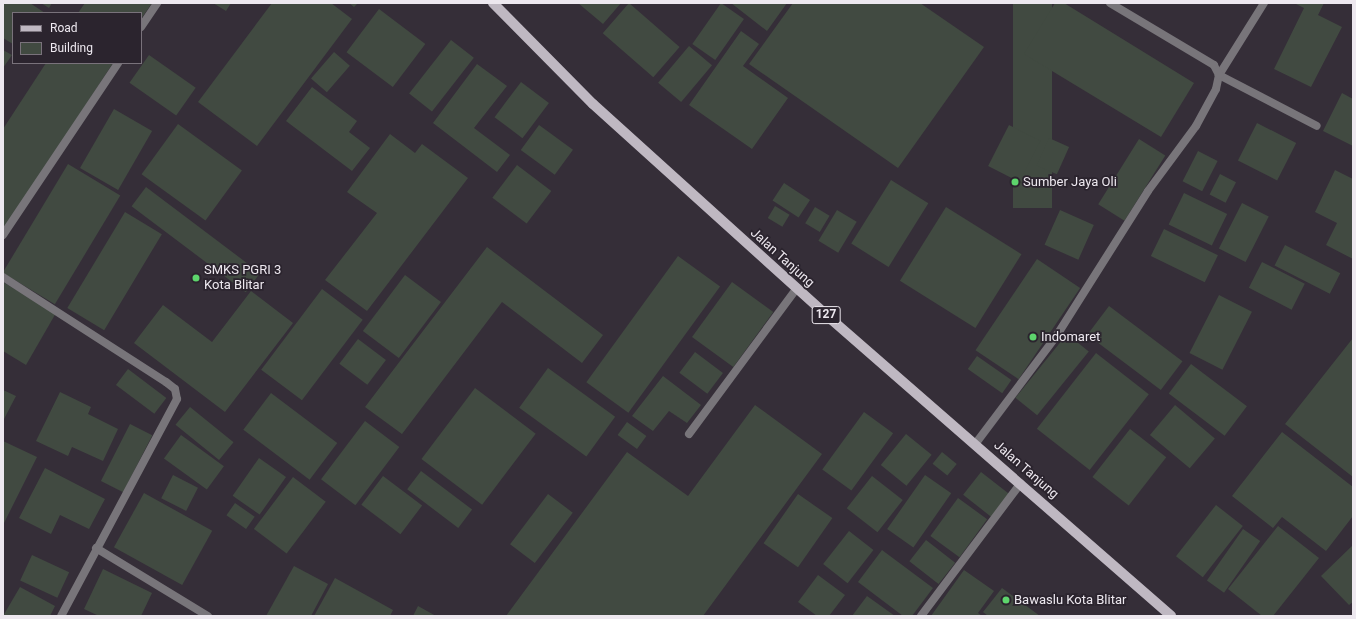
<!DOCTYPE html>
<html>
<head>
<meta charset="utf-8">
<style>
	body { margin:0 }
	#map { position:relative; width:1356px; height:619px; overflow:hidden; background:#352e38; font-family:Roboto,sans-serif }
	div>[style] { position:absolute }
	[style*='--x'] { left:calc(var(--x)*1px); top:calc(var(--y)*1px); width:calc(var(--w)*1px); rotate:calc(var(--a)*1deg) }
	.building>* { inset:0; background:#414a41; transform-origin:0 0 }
	.lane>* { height:8px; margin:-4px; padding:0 4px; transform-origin:4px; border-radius:4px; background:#78757a }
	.street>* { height:8px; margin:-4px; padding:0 4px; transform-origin:4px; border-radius:4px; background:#78757a }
	.primary>* { height:10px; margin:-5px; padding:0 5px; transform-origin:5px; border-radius:5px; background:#bfb8c2 }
	.dots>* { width:11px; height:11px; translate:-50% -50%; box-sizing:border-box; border:2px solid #2b242e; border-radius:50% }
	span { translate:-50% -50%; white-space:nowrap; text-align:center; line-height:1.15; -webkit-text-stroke:3.5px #2b242e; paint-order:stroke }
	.shield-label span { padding:1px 3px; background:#2b242e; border:1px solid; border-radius:3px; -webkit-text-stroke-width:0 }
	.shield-label { font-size:12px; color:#ede8ef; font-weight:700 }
	.poi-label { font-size:13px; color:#ede8ef }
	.left { translate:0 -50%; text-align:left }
	.street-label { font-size:13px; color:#ede8ef }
	.frame { position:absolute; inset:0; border:4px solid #ede8ef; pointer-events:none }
	.legend { position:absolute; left:12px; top:12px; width:130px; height:52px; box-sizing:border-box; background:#2b242e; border:1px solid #79727b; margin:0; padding:5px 7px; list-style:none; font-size:12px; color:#ede8ef }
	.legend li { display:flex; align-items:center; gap:8px; height:20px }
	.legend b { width:20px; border:1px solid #79727b }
</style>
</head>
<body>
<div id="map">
	<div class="building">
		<div style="clip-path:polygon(3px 3px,30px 3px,45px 13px,13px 13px,13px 44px,3px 38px)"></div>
		<div style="clip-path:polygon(41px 3px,52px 3px,49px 8px)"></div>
		<div style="clip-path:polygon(85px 3px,152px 3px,141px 19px,141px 13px,78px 13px)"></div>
		<div style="clip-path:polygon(213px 3px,231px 3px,226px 11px)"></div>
		<div style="clip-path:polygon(272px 3px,331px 3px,352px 19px,257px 146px,198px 102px)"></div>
		<div style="clip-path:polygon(349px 3px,358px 3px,354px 7px)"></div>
		<div style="clip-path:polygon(578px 3px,621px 3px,603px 24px)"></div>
		<div style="left:629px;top:3px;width:67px;height:40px;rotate:41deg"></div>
		<div style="left:721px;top:3px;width:28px;height:50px;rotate:35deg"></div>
		<div style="clip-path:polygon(731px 3px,787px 3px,767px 31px)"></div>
		<div style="clip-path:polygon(793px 3px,920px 3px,984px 47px,898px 168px,749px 64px)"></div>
		<div style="left:1013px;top:3px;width:39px;height:205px"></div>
		<div style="clip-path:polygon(1055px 3px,1064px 3px,1194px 83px,1161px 137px,1024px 54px)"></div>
		<div style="clip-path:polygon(1294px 3px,1324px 3px,1318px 15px,1342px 27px,1311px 87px,1274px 69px,1304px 8px)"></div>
		<div style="left:379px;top:9px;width:58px;height:54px;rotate:37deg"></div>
		<div style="clip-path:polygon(741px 31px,759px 44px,743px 66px,788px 98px,752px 149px,689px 105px)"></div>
		<div style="left:451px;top:40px;width:29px;height:68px;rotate:38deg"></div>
		<div style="left:689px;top:46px;width:30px;height:48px;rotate:40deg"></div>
		<div style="clip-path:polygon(3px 50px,12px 55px,3px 68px)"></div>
		<div style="left:334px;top:52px;width:21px;height:35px;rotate:41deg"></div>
		<div style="left:149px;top:55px;width:57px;height:34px;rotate:35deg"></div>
		<div style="clip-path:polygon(46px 63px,113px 63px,3px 232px,3px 129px)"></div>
		<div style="clip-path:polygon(477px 64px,507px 86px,474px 128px,510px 155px,497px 172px,433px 123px)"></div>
		<div style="left:521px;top:82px;width:35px;height:44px;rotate:37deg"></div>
		<div style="clip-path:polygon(312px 87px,357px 121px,349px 132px,370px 148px,352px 171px,286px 121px)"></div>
		<div style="clip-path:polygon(1342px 93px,1353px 99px,1353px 146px,1323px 131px)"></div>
		<div style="left:114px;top:109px;width:44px;height:68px;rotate:30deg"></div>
		<div style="left:1257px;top:123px;width:44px;height:42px;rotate:27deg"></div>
		<div style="left:178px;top:124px;width:79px;height:62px;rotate:36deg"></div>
		<div style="left:539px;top:125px;width:42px;height:31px;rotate:36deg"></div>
		<div style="left:1009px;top:125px;width:35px;height:46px;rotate:27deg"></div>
		<div style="clip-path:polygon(390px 134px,415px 153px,422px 144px,468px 178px,367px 311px,325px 280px,377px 213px,347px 192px)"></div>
		<div style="left:1049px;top:138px;width:22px;height:30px;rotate:24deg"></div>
		<div style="left:1139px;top:139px;width:31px;height:77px;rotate:32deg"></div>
		<div style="left:1198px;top:151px;width:22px;height:34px;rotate:27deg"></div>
		<div style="left:68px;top:164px;width:61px;height:127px;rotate:31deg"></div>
		<div style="left:517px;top:165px;width:43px;height:41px;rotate:37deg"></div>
		<div style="clip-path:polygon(1335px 170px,1353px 179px,1353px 259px,1326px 245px,1337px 223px,1315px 212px)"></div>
		<div style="left:1220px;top:174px;width:18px;height:23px;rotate:27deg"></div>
		<div style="left:891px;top:180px;width:44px;height:75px;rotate:32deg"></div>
		<div style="left:784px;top:183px;width:31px;height:21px;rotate:33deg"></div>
		<div style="left:146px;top:187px;width:143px;height:24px;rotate:37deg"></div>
		<div style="left:1184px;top:193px;width:48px;height:35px;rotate:26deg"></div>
		<div style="left:1242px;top:203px;width:30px;height:51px;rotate:27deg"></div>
		<div style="left:775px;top:206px;width:17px;height:14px;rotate:31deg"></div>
		<div style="left:815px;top:207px;width:17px;height:19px;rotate:31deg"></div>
		<div style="left:946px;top:207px;width:89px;height:87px;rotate:32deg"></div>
		<div style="left:837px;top:210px;width:23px;height:36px;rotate:31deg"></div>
		<div style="left:1060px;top:210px;width:37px;height:38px;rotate:24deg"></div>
		<div style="left:125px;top:212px;width:43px;height:112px;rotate:31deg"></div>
		<div style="left:1164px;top:229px;width:60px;height:30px;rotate:26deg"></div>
		<div style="left:1285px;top:245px;width:62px;height:23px;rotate:27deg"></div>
		<div style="clip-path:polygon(487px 247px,603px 335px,582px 363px,502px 302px,402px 434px,365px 407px)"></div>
		<div style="left:678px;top:256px;width:52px;height:156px;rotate:36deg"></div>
		<div style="left:1037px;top:259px;width:52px;height:110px;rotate:34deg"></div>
		<div style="left:1262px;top:262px;width:48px;height:29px;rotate:27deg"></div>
		<div style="left:405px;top:275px;width:45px;height:70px;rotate:37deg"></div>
		<div style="clip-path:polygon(3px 282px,56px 313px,26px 365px,3px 351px)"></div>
		<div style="left:732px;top:282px;width:51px;height:68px;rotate:36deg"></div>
		<div style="left:322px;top:289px;width:51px;height:101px;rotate:37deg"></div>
		<div style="clip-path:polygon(251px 291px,293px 323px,225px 412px,134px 343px,163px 305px,212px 342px)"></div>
		<div style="left:1219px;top:295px;width:37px;height:65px;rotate:27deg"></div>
		<div style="left:1109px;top:306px;width:92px;height:36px;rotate:37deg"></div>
		<div style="left:1067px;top:334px;width:28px;height:82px;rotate:39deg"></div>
		<div style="clip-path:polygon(1353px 338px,1353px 477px,1285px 424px)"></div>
		<div style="left:358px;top:339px;width:35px;height:31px;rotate:37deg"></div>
		<div style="left:695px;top:352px;width:35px;height:26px;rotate:37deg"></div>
		<div style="left:1096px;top:353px;width:67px;height:96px;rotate:38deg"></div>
		<div style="left:977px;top:356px;width:42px;height:16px;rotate:35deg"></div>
		<div style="left:1191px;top:364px;width:70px;height:37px;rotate:37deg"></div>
		<div style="left:548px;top:368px;width:83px;height:49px;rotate:36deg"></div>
		<div style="left:128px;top:369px;width:48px;height:20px;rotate:37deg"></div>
		<div style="clip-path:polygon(663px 376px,701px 405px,687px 423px,669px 411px,653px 431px,632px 416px)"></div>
		<div style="left:475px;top:388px;width:76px;height:89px;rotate:37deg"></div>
		<div style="clip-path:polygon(3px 390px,16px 396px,3px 421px)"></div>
		<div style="clip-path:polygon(60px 392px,91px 407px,88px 414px,118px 429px,103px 461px,72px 447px,68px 456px,36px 441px)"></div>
		<div style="left:271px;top:393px;width:83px;height:46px;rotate:37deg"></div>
		<div style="clip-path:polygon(755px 405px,822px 454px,703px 616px,506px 616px,627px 452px,688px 496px)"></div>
		<div style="left:1175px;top:405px;width:52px;height:39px;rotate:40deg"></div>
		<div style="left:190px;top:407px;width:56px;height:23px;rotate:39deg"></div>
		<div style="left:864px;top:412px;width:36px;height:71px;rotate:36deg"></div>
		<div style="left:365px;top:421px;width:43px;height:73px;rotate:37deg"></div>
		<div style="left:627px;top:422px;width:24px;height:16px;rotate:36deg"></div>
		<div style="left:130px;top:424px;width:25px;height:64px;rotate:27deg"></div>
		<div style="left:1130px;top:429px;width:46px;height:61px;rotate:38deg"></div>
		<div style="clip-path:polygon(1282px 432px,1353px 487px,1353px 516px,1326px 551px,1282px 517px,1273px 528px,1232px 496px)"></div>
		<div style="left:906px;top:434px;width:33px;height:40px;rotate:39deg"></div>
		<div style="left:181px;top:435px;width:53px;height:29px;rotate:36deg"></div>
		<div style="clip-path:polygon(3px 441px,37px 457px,3px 525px)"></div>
		<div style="left:942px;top:452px;width:19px;height:15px;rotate:39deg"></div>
		<div style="left:259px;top:458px;width:33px;height:46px;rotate:35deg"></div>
		<div style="clip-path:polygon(45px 468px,105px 499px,89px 529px,60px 515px,51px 534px,19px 518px)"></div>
		<div style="left:421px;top:471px;width:64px;height:23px;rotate:37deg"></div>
		<div style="left:981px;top:472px;width:37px;height:29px;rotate:38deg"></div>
		<div style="left:173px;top:475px;width:28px;height:26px;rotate:27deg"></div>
		<div style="left:925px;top:475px;width:32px;height:66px;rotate:35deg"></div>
		<div style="left:383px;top:476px;width:49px;height:36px;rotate:37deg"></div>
		<div style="left:872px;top:476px;width:39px;height:41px;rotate:38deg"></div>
		<div style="left:293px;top:477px;width:41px;height:65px;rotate:37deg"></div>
		<div style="left:144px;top:493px;width:78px;height:62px;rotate:29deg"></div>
		<div style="left:548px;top:494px;width:31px;height:63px;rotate:37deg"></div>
		<div style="left:798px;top:494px;width:42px;height:60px;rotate:35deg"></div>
		<div style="left:958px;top:498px;width:36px;height:47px;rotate:36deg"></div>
		<div style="left:235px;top:503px;width:24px;height:15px;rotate:35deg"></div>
		<div style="left:1216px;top:505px;width:34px;height:65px;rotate:38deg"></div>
		<div style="clip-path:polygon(1278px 526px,1319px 558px,1273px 616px,1262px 616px,1228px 589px)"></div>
		<div style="left:1243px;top:529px;width:21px;height:63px;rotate:35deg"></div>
		<div style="left:849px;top:531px;width:31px;height:42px;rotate:38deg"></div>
		<div style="left:926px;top:540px;width:37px;height:27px;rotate:38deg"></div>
		<div style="clip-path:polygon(1353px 545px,1353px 602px,1349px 605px,1321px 576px)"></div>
		<div style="clip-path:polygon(882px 550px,933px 588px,912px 616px,903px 616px,858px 582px)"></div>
		<div style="left:32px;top:555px;width:41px;height:28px;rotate:25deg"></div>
		<div style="clip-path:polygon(294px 566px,328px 584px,311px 616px,266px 616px)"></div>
		<div style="clip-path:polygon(103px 569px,152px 593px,141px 616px,99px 616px,84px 609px)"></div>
		<div style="clip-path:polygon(964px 570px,994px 591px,978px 613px,982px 616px,931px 616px)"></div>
		<div style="clip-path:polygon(818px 575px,845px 595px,829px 616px,817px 616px,798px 602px)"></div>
		<div style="clip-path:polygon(335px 578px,393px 610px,390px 616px,314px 616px)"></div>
		<div style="clip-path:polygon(20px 587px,55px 606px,50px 616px,3px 616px)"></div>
		<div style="clip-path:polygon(1002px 588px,1040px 616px,988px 616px,983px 612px)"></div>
		<div style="clip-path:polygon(867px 596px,895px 616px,852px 616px)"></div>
		<div style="clip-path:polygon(418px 606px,436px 616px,413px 616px)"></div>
	</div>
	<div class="lane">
		<div style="--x:1264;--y:3;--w:85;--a:122"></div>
		<div style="--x:1219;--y:75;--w:110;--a:27.5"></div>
		<div style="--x:689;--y:434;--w:182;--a:-53.5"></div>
	</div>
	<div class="street">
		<div style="--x:141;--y:27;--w:29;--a:-56"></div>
		<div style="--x:3;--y:235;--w:207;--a:-56.2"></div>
		<div style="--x:3;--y:277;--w:194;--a:32.8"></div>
		<div style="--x:166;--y:382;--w:11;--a:38"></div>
		<div style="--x:175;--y:389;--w:10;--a:79"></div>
		<div style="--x:177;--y:399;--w:246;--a:118.1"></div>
		<div style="--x:976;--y:443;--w:135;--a:-53.1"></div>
		<div style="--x:1057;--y:335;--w:170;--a:-57.7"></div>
		<div style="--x:1148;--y:191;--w:81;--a:-53.6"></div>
		<div style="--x:1196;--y:126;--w:42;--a:-61.6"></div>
		<div style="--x:1216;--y:89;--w:14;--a:-78"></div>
		<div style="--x:1219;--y:75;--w:11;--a:-117"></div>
		<div style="--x:1214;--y:65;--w:121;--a:-149.2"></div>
		<div style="--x:96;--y:548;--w:131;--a:31.3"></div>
		<div style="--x:921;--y:616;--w:166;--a:-53.1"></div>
	</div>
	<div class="primary">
		<div style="--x:493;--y:3;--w:142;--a:45.3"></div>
		<div style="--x:593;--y:104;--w:322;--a:42.1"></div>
		<div style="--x:832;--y:320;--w:450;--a:41.1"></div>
	</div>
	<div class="dots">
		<div style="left:1015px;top:182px;background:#5dd56c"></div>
		<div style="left:196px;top:278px;background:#5dd56c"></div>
		<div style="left:1033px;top:337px;background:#5dd56c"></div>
		<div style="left:1006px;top:600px;background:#5dd56c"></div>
	</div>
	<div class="shield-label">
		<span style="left:826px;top:315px">127</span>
	</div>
	<div class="poi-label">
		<span class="left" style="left:1023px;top:182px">Sumber Jaya Oli</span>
		<span class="left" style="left:204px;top:278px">SMKS PGRI 3<br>Kota Blitar</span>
		<span class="left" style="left:1041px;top:337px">Indomaret</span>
		<span class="left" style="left:1014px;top:600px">Bawaslu Kota Blitar</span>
	</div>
	<div class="street-label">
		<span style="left:782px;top:258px;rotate:42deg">Jalan Tanjung</span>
		<span style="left:1026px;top:470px;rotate:41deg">Jalan Tanjung</span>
	</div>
	<div class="frame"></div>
	<ul class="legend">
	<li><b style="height:5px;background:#bfb8c2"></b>Road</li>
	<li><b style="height:11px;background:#414a41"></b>Building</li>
	</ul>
</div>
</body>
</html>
